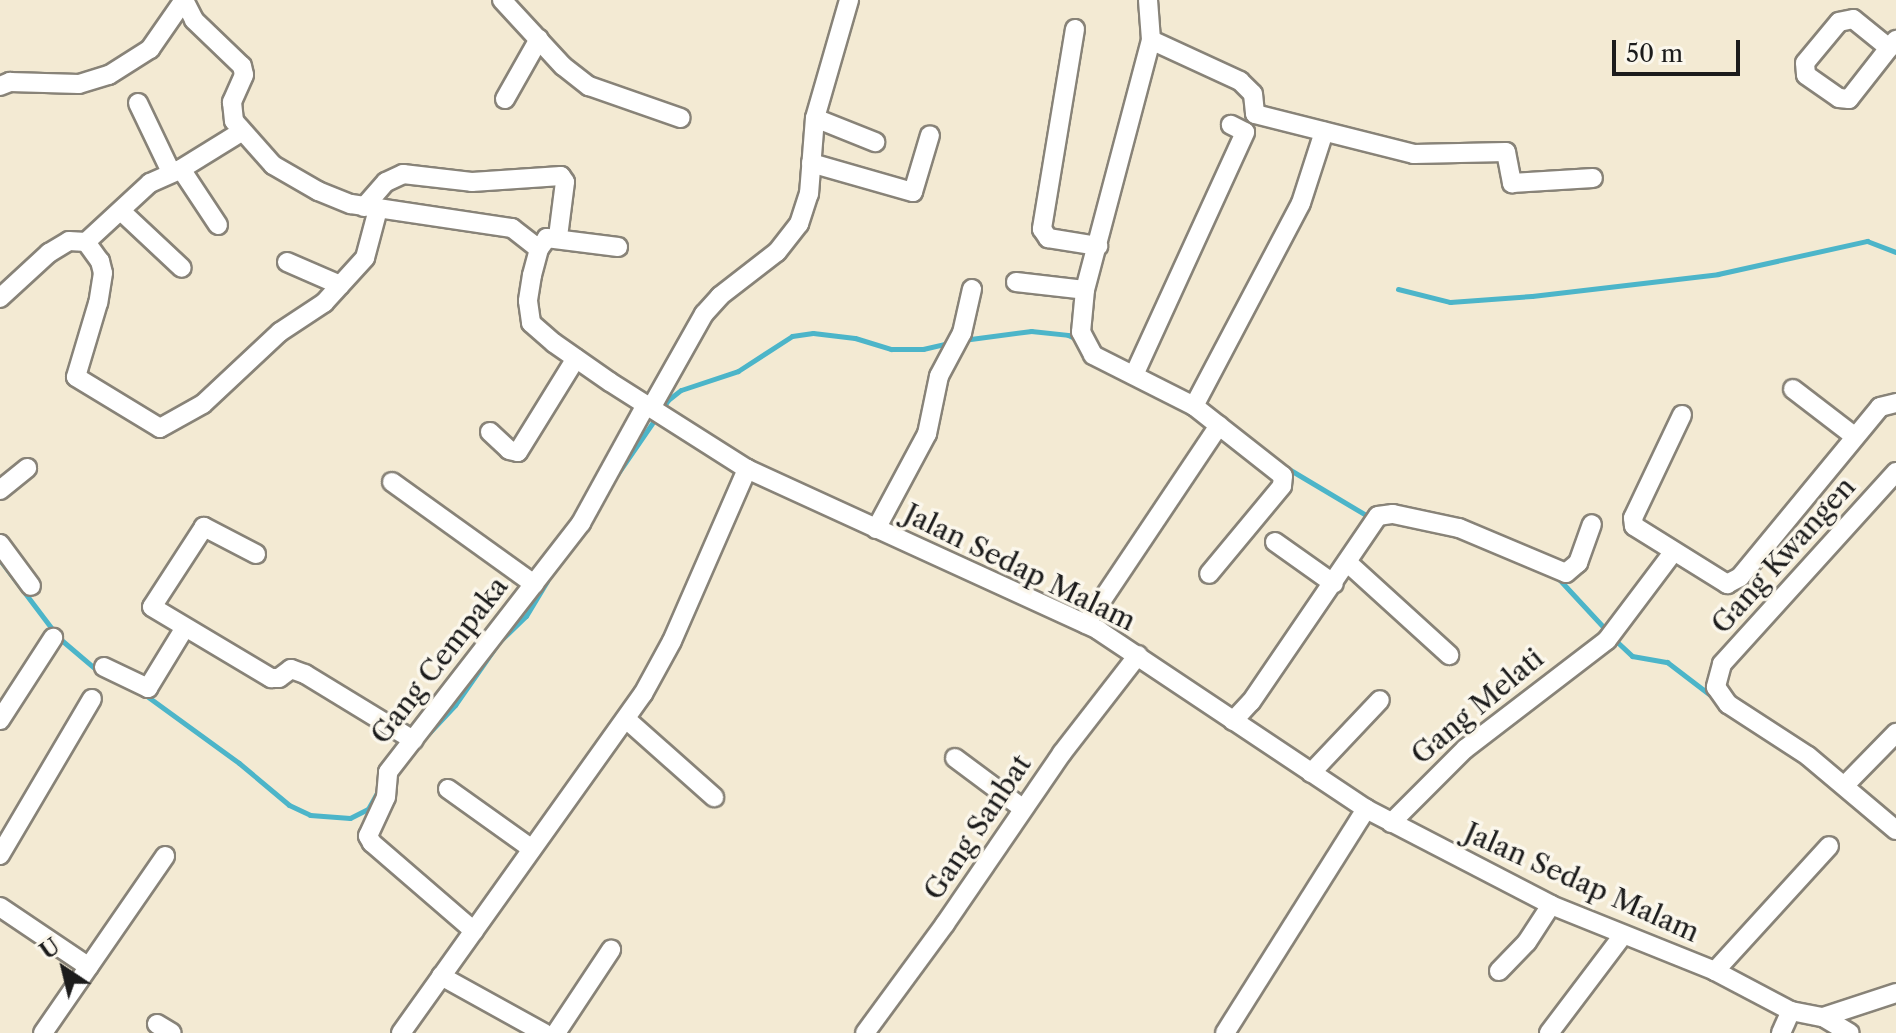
<!DOCTYPE html>
<html>
<head>
<meta charset="utf-8">
<style>
	body { margin:0 }
	#map { position:relative; width:1896px; height:1033px; overflow:hidden; background:#f3ead3; font-family:"Libre Caslon Text",serif }
	div>[style] { position:absolute }
	[style*='--x'] { left:calc(var(--x)*1px); top:calc(var(--y)*1px); width:calc(var(--w)*1px); rotate:calc(var(--a)*1deg) }
	.stream>* { height:5px; margin:-2.5px; padding:0 2.5px; transform-origin:2.5px; border-radius:2.5px; background:#4cb5c9 }
	.roads { filter:drop-shadow(2px 0 #888378) drop-shadow(-2px 0 #888378) drop-shadow(0 2px #888378) drop-shadow(0 -2px #888378) }
	.minor>* { height:18px; margin:-9px; padding:0 9px; transform-origin:9px; border-radius:9px; background:#fff }
	span { translate:-50% -50%; white-space:nowrap; text-align:center; line-height:1.15; -webkit-text-stroke:7px #fbf7ec; paint-order:stroke }
	.street-label { font-size:28px; color:#1c1c1c }
	.north { position:absolute; left:24px; top:929px; width:80px; height:80px; -webkit-text-stroke:6px #fbf7ec; paint-order:stroke; rotate:325deg; font-size:22px; font-weight:700; line-height:32px; text-align:center; color:#1c1c1c }
	.north::after { content:''; display:block; margin:auto; width:28px; height:36px; background:#1c1c1c; clip-path:polygon(50% 0,100% 100%,50% 72%,0 100%) }
	.scale { position:absolute; left:1612px; top:40px; width:128px; height:36px; box-sizing:border-box; border:4px solid #1c1c1c; border-top:0; padding-left:10px; font-size:24px; line-height:28px; white-space:nowrap; color:#1c1c1c; -webkit-text-stroke:6px #fbf7ec; paint-order:stroke }
</style>
</head>
<body>
<div id="map">
	<div class="stream">
		<div style="--x:1398;--y:289;--w:54;--a:14"></div>
		<div style="--x:1450;--y:302;--w:82;--a:-4.2"></div>
		<div style="--x:1532;--y:296;--w:187;--a:-6.7"></div>
		<div style="--x:1718;--y:274;--w:153;--a:-12.5"></div>
		<div style="--x:1867;--y:241;--w:31;--a:21"></div>
		<div style="--x:963;--y:340;--w:69;--a:-7.5"></div>
		<div style="--x:1031;--y:331;--w:37;--a:6"></div>
		<div style="--x:1068;--y:335;--w:12;--a:24"></div>
		<div style="--x:1287;--y:468;--w:98;--a:30.8"></div>
		<div style="--x:616;--y:476;--w:92;--a:-55.6"></div>
		<div style="--x:668;--y:400;--w:16;--a:-38"></div>
		<div style="--x:681;--y:390;--w:60;--a:-18.4"></div>
		<div style="--x:738;--y:371;--w:64;--a:-32.9"></div>
		<div style="--x:792;--y:336;--w:21;--a:-8"></div>
		<div style="--x:813;--y:333;--w:42;--a:6.8"></div>
		<div style="--x:855;--y:338;--w:38;--a:17"></div>
		<div style="--x:891;--y:349;--w:32;--a:0"></div>
		<div style="--x:923;--y:349;--w:27;--a:-13"></div>
		<div style="--x:0;--y:560;--w:98;--a:52.9"></div>
		<div style="--x:59;--y:638;--w:52;--a:40.4"></div>
		<div style="--x:1557;--y:577;--w:74;--a:47.2"></div>
		<div style="--x:1614;--y:639;--w:25;--a:43"></div>
		<div style="--x:1632;--y:656;--w:36;--a:10"></div>
		<div style="--x:1667;--y:662;--w:58;--a:37.3"></div>
		<div style="--x:144;--y:694;--w:117;--a:36"></div>
		<div style="--x:239;--y:763;--w:65;--a:40"></div>
		<div style="--x:289;--y:805;--w:23;--a:25"></div>
		<div style="--x:310;--y:815;--w:40;--a:4.3"></div>
		<div style="--x:350;--y:818;--w:20;--a:-27"></div>
		<div style="--x:368;--y:809;--w:23;--a:-61"></div>
		<div style="--x:428;--y:734;--w:40;--a:-47"></div>
		<div style="--x:455;--y:705;--w:77;--a:-55.1"></div>
		<div style="--x:499;--y:642;--w:37;--a:-44"></div>
		<div style="--x:526;--y:616;--w:41;--a:-59"></div>
	</div>
	<div class="roads">
		<div class="minor">
			<div style="--x:184;--y:0;--w:22;--a:63"></div>
			<div style="--x:194;--y:20;--w:66;--a:43.8"></div>
			<div style="--x:242;--y:66;--w:9;--a:77"></div>
			<div style="--x:244;--y:75;--w:30;--a:114"></div>
			<div style="--x:232;--y:102;--w:19;--a:84"></div>
			<div style="--x:234;--y:121;--w:59;--a:48.4"></div>
			<div style="--x:273;--y:165;--w:52;--a:30"></div>
			<div style="--x:318;--y:191;--w:35;--a:22"></div>
			<div style="--x:351;--y:204;--w:163;--a:8.5"></div>
			<div style="--x:512;--y:228;--w:34;--a:38"></div>
			<div style="--x:502;--y:0;--w:90;--a:47.3"></div>
			<div style="--x:563;--y:66;--w:33;--a:38"></div>
			<div style="--x:589;--y:86;--w:97;--a:19.2"></div>
			<div style="--x:1148;--y:0;--w:40;--a:85.7"></div>
			<div style="--x:1151;--y:40;--w:259;--a:104.8"></div>
			<div style="--x:1085;--y:290;--w:42;--a:95.4"></div>
			<div style="--x:1081;--y:332;--w:26;--a:62"></div>
			<div style="--x:1093;--y:355;--w:113;--a:26.8"></div>
			<div style="--x:1194;--y:406;--w:113;--a:38.2"></div>
			<div style="--x:1283;--y:476;--w:10;--a:96"></div>
			<div style="--x:1282;--y:486;--w:114;--a:129.7"></div>
			<div style="--x:1075;--y:29;--w:203;--a:99.4"></div>
			<div style="--x:1042;--y:229;--w:11;--a:56"></div>
			<div style="--x:1048;--y:238;--w:51;--a:9.1"></div>
			<div style="--x:1151;--y:40;--w:98;--a:24.7"></div>
			<div style="--x:1240;--y:81;--w:18;--a:45"></div>
			<div style="--x:1253;--y:94;--w:20;--a:84"></div>
			<div style="--x:1255;--y:114;--w:164;--a:14.1"></div>
			<div style="--x:1414;--y:154;--w:92;--a:-1.2"></div>
			<div style="--x:1506;--y:152;--w:32;--a:79"></div>
			<div style="--x:1512;--y:183;--w:81;--a:-3.5"></div>
			<div style="--x:1889;--y:48;--w:46;--a:-141.1"></div>
			<div style="--x:1853;--y:19;--w:14;--a:168"></div>
			<div style="--x:1839;--y:22;--w:53;--a:129.7"></div>
			<div style="--x:1805;--y:63;--w:12;--a:85"></div>
			<div style="--x:1806;--y:75;--w:40;--a:34.9"></div>
			<div style="--x:1839;--y:98;--w:10;--a:6"></div>
			<div style="--x:1849;--y:99;--w:65;--a:-51.9"></div>
			<div style="--x:1889;--y:48;--w:11;--a:-49"></div>
			<div style="--x:0;--y:86;--w:11;--a:-22"></div>
			<div style="--x:10;--y:82;--w:69;--a:1.7"></div>
			<div style="--x:79;--y:84;--w:31;--a:-17"></div>
			<div style="--x:109;--y:75;--w:49;--a:-32.4"></div>
			<div style="--x:150;--y:49;--w:60;--a:-55.2"></div>
			<div style="--x:505;--y:99;--w:69;--a:-60.5"></div>
			<div style="--x:138;--y:103;--w:76;--a:64.4"></div>
			<div style="--x:815;--y:118;--w:65;--a:21.8"></div>
			<div style="--x:811;--y:163;--w:106;--a:15.9"></div>
			<div style="--x:913;--y:192;--w:59;--a:-73.4"></div>
			<div style="--x:181;--y:169;--w:67;--a:56.5"></div>
			<div style="--x:364;--y:207;--w:33;--a:-49"></div>
			<div style="--x:386;--y:182;--w:19;--a:-25"></div>
			<div style="--x:403;--y:174;--w:69;--a:6.6"></div>
			<div style="--x:472;--y:182;--w:89;--a:-3.9"></div>
			<div style="--x:561;--y:176;--w:7;--a:56"></div>
			<div style="--x:565;--y:182;--w:55;--a:97.3"></div>
			<div style="--x:121;--y:211;--w:83;--a:43.1"></div>
			<div style="--x:86;--y:242;--w:24;--a:54"></div>
			<div style="--x:100;--y:261;--w:12;--a:76"></div>
			<div style="--x:103;--y:273;--w:30;--a:99"></div>
			<div style="--x:98;--y:303;--w:77;--a:106.6"></div>
			<div style="--x:76;--y:377;--w:98;--a:31.3"></div>
			<div style="--x:160;--y:428;--w:49;--a:-29.2"></div>
			<div style="--x:203;--y:404;--w:105;--a:-43.1"></div>
			<div style="--x:280;--y:332;--w:53;--a:-33.4"></div>
			<div style="--x:324;--y:303;--w:61;--a:-47.7"></div>
			<div style="--x:365;--y:258;--w:51;--a:-75.1"></div>
			<div style="--x:618;--y:247;--w:72;--a:-172.8"></div>
			<div style="--x:547;--y:238;--w:14;--a:126"></div>
			<div style="--x:539;--y:249;--w:27;--a:105"></div>
			<div style="--x:532;--y:275;--w:26;--a:99"></div>
			<div style="--x:528;--y:301;--w:22;--a:82"></div>
			<div style="--x:531;--y:323;--w:30;--a:41"></div>
			<div style="--x:554;--y:343;--w:68;--a:34.9"></div>
			<div style="--x:610;--y:382;--w:162;--a:32.4"></div>
			<div style="--x:747;--y:469;--w:386;--a:24.6"></div>
			<div style="--x:1098;--y:630;--w:322;--a:33.7"></div>
			<div style="--x:1366;--y:809;--w:208;--a:27.4"></div>
			<div style="--x:1551;--y:905;--w:177;--a:21.9"></div>
			<div style="--x:1715;--y:971;--w:86;--a:27.8"></div>
			<div style="--x:1791;--y:1011;--w:33;--a:11"></div>
			<div style="--x:1823;--y:1017;--w:77;--a:-18.2"></div>
			<div style="--x:287;--y:262;--w:58;--a:23.5"></div>
			<div style="--x:1016;--y:282;--w:69;--a:6.6"></div>
			<div style="--x:0;--y:298;--w:67;--a:-42.6"></div>
			<div style="--x:49;--y:253;--w:23;--a:-31"></div>
			<div style="--x:69;--y:241;--w:17;--a:3"></div>
			<div style="--x:86;--y:242;--w:87;--a:-42.7"></div>
			<div style="--x:150;--y:183;--w:34;--a:-24"></div>
			<div style="--x:181;--y:169;--w:70;--a:-31.7"></div>
			<div style="--x:1134;--y:375;--w:267;--a:-65.4"></div>
			<div style="--x:1245;--y:132;--w:16;--a:-153"></div>
			<div style="--x:1793;--y:389;--w:77;--a:37.6"></div>
			<div style="--x:1194;--y:406;--w:229;--a:-62.2"></div>
			<div style="--x:1301;--y:203;--w:75;--a:-72.1"></div>
			<div style="--x:651;--y:408;--w:108;--a:-60.6"></div>
			<div style="--x:704;--y:314;--w:24;--a:-48"></div>
			<div style="--x:720;--y:296;--w:72;--a:-37.7"></div>
			<div style="--x:777;--y:252;--w:36;--a:-52"></div>
			<div style="--x:799;--y:224;--w:32;--a:-72"></div>
			<div style="--x:809;--y:194;--w:76;--a:-85.5"></div>
			<div style="--x:815;--y:118;--w:123;--a:-73.9"></div>
			<div style="--x:1682;--y:415;--w:114;--a:115.4"></div>
			<div style="--x:1633;--y:518;--w:8;--a:83"></div>
			<div style="--x:1634;--y:526;--w:110;--a:31.9"></div>
			<div style="--x:1727;--y:584;--w:15;--a:-28"></div>
			<div style="--x:1740;--y:577;--w:220;--a:-50.5"></div>
			<div style="--x:1880;--y:407;--w:16;--a:-14"></div>
			<div style="--x:490;--y:432;--w:26;--a:43"></div>
			<div style="--x:509;--y:450;--w:9;--a:13"></div>
			<div style="--x:518;--y:452;--w:110;--a:-58.3"></div>
			<div style="--x:1896;--y:472;--w:259;--a:132.2"></div>
			<div style="--x:1722;--y:664;--w:24;--a:105"></div>
			<div style="--x:1716;--y:687;--w:21;--a:55"></div>
			<div style="--x:1728;--y:704;--w:95;--a:33"></div>
			<div style="--x:1808;--y:756;--w:115;--a:40.1"></div>
			<div style="--x:392;--y:482;--w:175;--a:35.7"></div>
			<div style="--x:0;--y:490;--w:35;--a:-39"></div>
			<div style="--x:876;--y:529;--w:108;--a:-61.8"></div>
			<div style="--x:927;--y:434;--w:59;--a:-78.3"></div>
			<div style="--x:939;--y:376;--w:49;--a:-61.9"></div>
			<div style="--x:962;--y:333;--w:45;--a:-77.2"></div>
			<div style="--x:1275;--y:542;--w:72;--a:35.4"></div>
			<div style="--x:0;--y:544;--w:52;--a:53.6"></div>
			<div style="--x:256;--y:554;--w:59;--a:-152.6"></div>
			<div style="--x:204;--y:527;--w:95;--a:123"></div>
			<div style="--x:152;--y:607;--w:139;--a:30.8"></div>
			<div style="--x:271;--y:678;--w:8;--a:0"></div>
			<div style="--x:279;--y:678;--w:15;--a:-37"></div>
			<div style="--x:291;--y:669;--w:15;--a:20"></div>
			<div style="--x:305;--y:674;--w:127;--a:31.4"></div>
			<div style="--x:1348;--y:563;--w:137;--a:42.3"></div>
			<div style="--x:1086;--y:624;--w:239;--a:-56.2"></div>
			<div style="--x:104;--y:667;--w:49;--a:25.5"></div>
			<div style="--x:148;--y:688;--w:69;--a:-58.6"></div>
			<div style="--x:626;--y:719;--w:118;--a:41.6"></div>
			<div style="--x:0;--y:720;--w:98;--a:-57.1"></div>
			<div style="--x:1233;--y:721;--w:26;--a:-47"></div>
			<div style="--x:1251;--y:702;--w:225;--a:-55.7"></div>
			<div style="--x:1378;--y:516;--w:15;--a:-8"></div>
			<div style="--x:1393;--y:514;--w:67;--a:12"></div>
			<div style="--x:1459;--y:528;--w:116;--a:22.8"></div>
			<div style="--x:1566;--y:573;--w:16;--a:-40"></div>
			<div style="--x:1578;--y:563;--w:41;--a:-70.3"></div>
			<div style="--x:955;--y:758;--w:84;--a:36.7"></div>
			<div style="--x:1311;--y:773;--w:100;--a:-46.6"></div>
			<div style="--x:1845;--y:785;--w:73;--a:-45.6"></div>
			<div style="--x:448;--y:789;--w:103;--a:35.5"></div>
			<div style="--x:1391;--y:823;--w:105;--a:-45"></div>
			<div style="--x:1465;--y:749;--w:179;--a:-37.5"></div>
			<div style="--x:1607;--y:640;--w:111;--a:-53"></div>
			<div style="--x:0;--y:855;--w:181;--a:-59.5"></div>
			<div style="--x:0;--y:907;--w:107;--a:34"></div>
			<div style="--x:474;--y:931;--w:135;--a:-139.2"></div>
			<div style="--x:372;--y:843;--w:8;--a:-120"></div>
			<div style="--x:368;--y:836;--w:43;--a:-65.2"></div>
			<div style="--x:386;--y:797;--w:25;--a:-85"></div>
			<div style="--x:388;--y:772;--w:315;--a:-52.2"></div>
			<div style="--x:581;--y:523;--w:135;--a:-61.2"></div>
			<div style="--x:1499;--y:971;--w:40;--a:-46"></div>
			<div style="--x:1527;--y:942;--w:44;--a:-57"></div>
			<div style="--x:1715;--y:971;--w:169;--a:-47.6"></div>
			<div style="--x:441;--y:976;--w:118;--a:29"></div>
			<div style="--x:1823;--y:1017;--w:31;--a:31"></div>
			<div style="--x:157;--y:1024;--w:17;--a:31"></div>
			<div style="--x:43;--y:1033;--w:215;--a:-55.4"></div>
			<div style="--x:401;--y:1033;--w:417;--a:-54.5"></div>
			<div style="--x:643;--y:694;--w:60;--a:-61.3"></div>
			<div style="--x:672;--y:641;--w:188;--a:-66.4"></div>
			<div style="--x:556;--y:1033;--w:100;--a:-56.5"></div>
			<div style="--x:865;--y:1033;--w:135;--a:-53.7"></div>
			<div style="--x:945;--y:924;--w:207;--a:-55.6"></div>
			<div style="--x:1062;--y:753;--w:124;--a:-52.2"></div>
			<div style="--x:1225;--y:1033;--w:265;--a:-57.8"></div>
			<div style="--x:1549;--y:1033;--w:123;--a:-52.9"></div>
			<div style="--x:1781;--y:1033;--w:24;--a:-66"></div>
		</div>
	</div>
	<div class="street-label">
		<span style="left:1783px;top:555px;rotate:-48deg">Gang Kwangen</span>
		<span style="left:1020px;top:567px;rotate:26deg">Jalan Sedap Malam</span>
		<span style="left:439px;top:660px;rotate:-52deg">Gang Cempaka</span>
		<span style="left:1477px;top:706px;rotate:-40deg">Gang Melati</span>
		<span style="left:977px;top:827px;rotate:-56deg">Gang Sanbat</span>
		<span style="left:1582px;top:882px;rotate:24deg">Jalan Sedap Malam</span>
	</div>
	<div class="north">U</div>
	<div class="scale">50 m</div>
</div>
</body>
</html>
